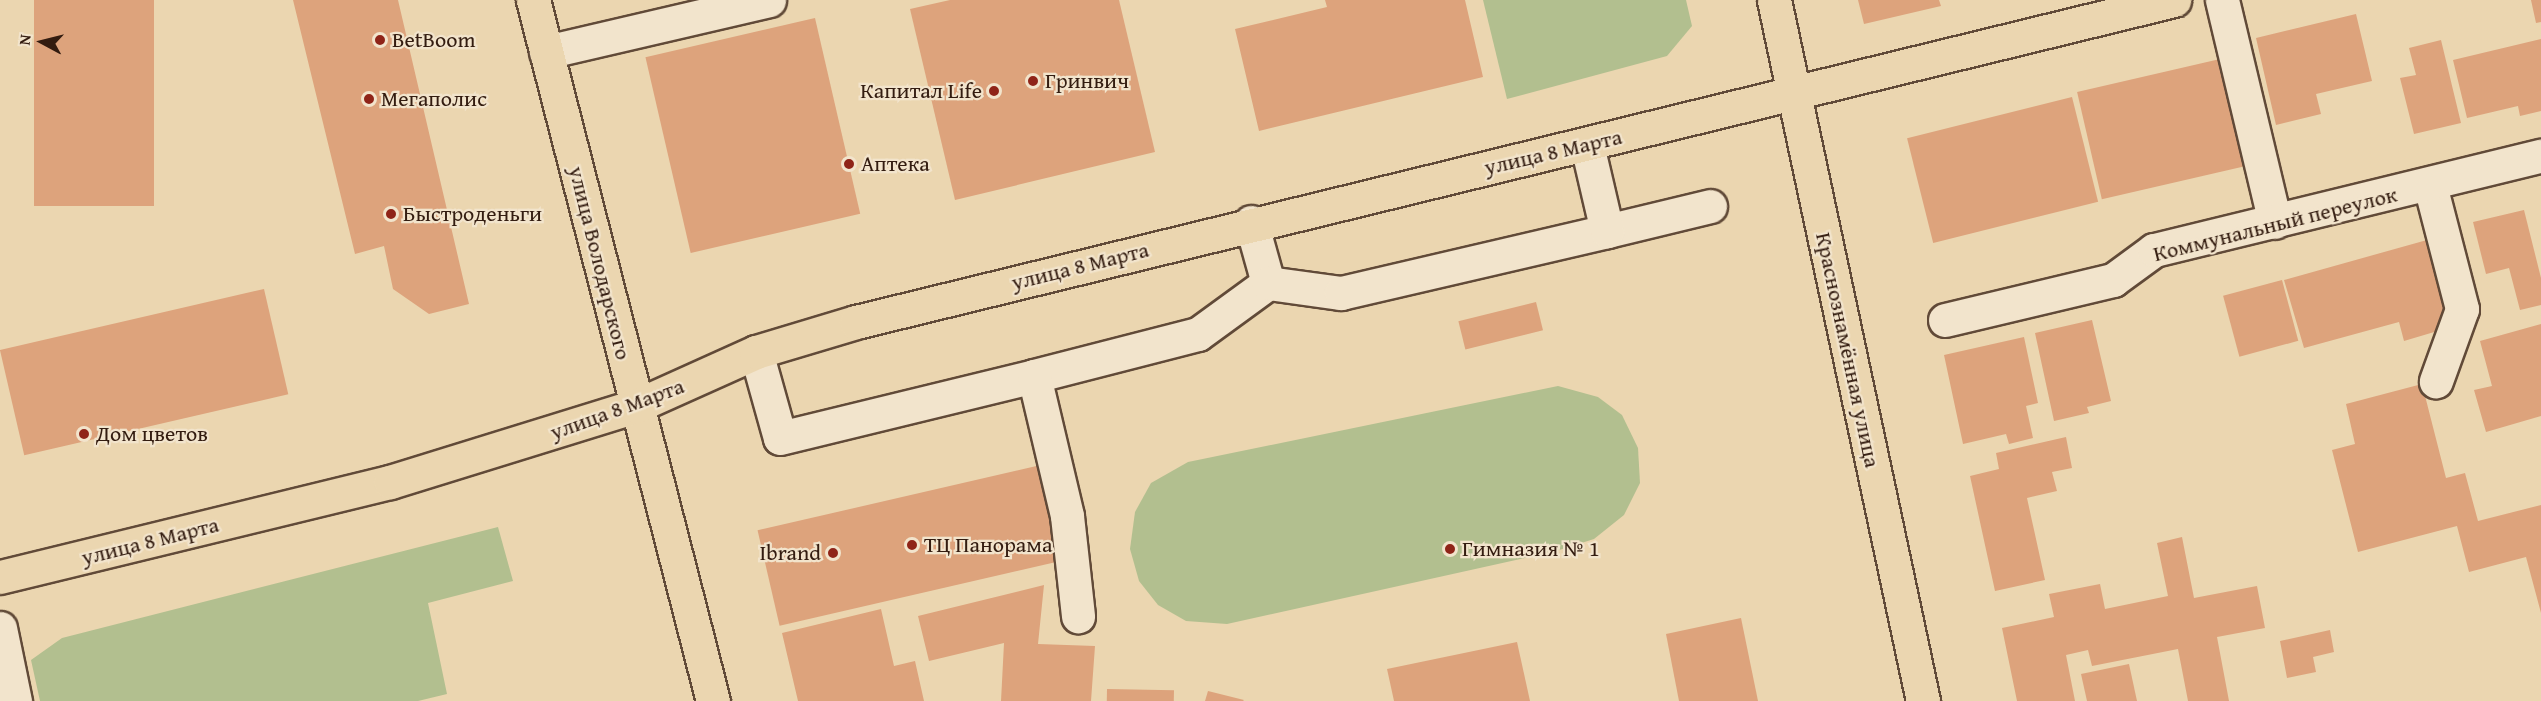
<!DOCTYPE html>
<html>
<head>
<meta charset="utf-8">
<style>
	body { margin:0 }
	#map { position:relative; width:2541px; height:701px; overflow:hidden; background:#ebd6b0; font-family:"Gentium Book Plus",serif }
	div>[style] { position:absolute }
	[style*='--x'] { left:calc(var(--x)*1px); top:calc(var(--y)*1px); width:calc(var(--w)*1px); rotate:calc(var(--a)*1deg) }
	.green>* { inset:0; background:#b2bf8f }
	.building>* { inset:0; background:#dda37c; transform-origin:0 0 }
	.roads { filter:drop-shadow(2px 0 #614a38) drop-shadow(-2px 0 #614a38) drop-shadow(0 2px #614a38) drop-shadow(0 -2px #614a38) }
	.minor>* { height:33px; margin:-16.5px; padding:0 16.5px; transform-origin:16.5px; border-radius:16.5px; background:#f2e4cc }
	.major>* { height:33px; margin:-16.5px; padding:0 16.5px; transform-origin:16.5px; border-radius:16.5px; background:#ebd6b0 }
	.dots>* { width:16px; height:16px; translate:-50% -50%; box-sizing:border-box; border:3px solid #f2e4cc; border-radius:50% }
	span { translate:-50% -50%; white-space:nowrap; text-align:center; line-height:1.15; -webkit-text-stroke:4.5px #f2e4cc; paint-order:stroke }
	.poi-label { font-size:22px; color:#331c10 }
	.left { translate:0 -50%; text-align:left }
	.right { translate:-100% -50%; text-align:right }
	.street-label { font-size:22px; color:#331c10 }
	.north { position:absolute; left:12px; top:12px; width:60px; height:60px; -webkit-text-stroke:4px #f2e4cc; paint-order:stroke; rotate:277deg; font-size:16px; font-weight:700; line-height:24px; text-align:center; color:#331c10 }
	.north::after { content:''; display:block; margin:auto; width:21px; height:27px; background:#331c10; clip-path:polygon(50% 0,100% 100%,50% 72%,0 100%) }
</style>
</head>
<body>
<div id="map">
	<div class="green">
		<div style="clip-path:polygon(1483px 0,1686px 0,1692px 26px,1667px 56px,1507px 99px)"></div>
		<div style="clip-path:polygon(1558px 386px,1598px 397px,1622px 415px,1638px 448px,1640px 483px,1624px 515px,1594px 539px,1556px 551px,1227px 624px,1186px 621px,1158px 605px,1139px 581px,1130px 549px,1135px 512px,1151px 483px,1188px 462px)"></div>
		<div style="clip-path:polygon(498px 527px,513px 581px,428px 603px,447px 694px,418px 701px,40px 701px,31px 660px,62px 638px)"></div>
	</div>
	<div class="building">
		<div style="left:34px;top:0;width:120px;height:206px"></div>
		<div style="clip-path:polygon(293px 0,398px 0,469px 304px,429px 314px,393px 289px,384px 246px,355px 254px)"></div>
		<div style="clip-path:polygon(950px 0,1119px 0,1155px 152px,955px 200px,910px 9px)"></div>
		<div style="clip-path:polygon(1325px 0,1465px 0,1483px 77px,1259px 131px,1235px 29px,1327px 7px)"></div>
		<div style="clip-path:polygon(1858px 0,1939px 0,1941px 6px,1864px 24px)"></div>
		<div style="clip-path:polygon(2531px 0,2541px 0,2541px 22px,2536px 23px)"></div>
		<div style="clip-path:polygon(2356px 14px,2372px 81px,2316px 94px,2321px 114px,2276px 125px,2256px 38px)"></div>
		<div style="left:815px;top:18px;width:201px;height:174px;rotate:77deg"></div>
		<div style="clip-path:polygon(2541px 39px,2541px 111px,2520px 116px,2518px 106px,2467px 118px,2453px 60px)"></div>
		<div style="clip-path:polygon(2441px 40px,2461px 123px,2414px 134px,2400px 78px,2416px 75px,2409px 48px)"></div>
		<div style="left:2233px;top:56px;width:110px;height:160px;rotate:77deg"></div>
		<div style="left:2072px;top:97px;width:108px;height:170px;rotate:76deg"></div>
		<div style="clip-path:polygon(2524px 210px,2541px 278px,2541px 305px,2520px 310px,2509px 268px,2486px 274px,2473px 222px)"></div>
		<div style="clip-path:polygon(2427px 240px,2451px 327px,2404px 341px,2399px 322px,2304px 348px,2284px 280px)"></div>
		<div style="left:2282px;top:280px;width:63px;height:61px;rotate:75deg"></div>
		<div style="left:264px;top:289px;width:108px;height:271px;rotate:77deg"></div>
		<div style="left:1536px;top:302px;width:29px;height:80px;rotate:76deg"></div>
		<div style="clip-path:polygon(2092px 320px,2111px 401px,2087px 407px,2089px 413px,2054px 421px,2035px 333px)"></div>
		<div style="clip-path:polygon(2541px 324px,2541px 416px,2486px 432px,2474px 390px,2492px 386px,2480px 341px)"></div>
		<div style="clip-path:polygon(2024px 337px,2038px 403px,2026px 406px,2033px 438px,2009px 444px,2006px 434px,1963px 444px,1944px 355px)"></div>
		<div style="clip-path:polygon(2422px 384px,2446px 478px,2465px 473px,2478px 521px,2541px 505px,2541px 613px,2526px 557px,2469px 572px,2457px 526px,2358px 552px,2332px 450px,2355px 444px,2346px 404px)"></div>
		<div style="clip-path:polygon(2066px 437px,2072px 468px,2052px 472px,2057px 491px,2027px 498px,2045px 580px,1995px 591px,1970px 476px,1999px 469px,1996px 453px)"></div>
		<div style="left:1045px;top:464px;width:98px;height:295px;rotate:77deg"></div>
		<div style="clip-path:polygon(2182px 537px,2194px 598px,2257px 586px,2265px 628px,2217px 637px,2229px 701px,2188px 701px,2178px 649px,2092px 666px,2088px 650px,2066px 655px,2075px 701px,2017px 701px,2002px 628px,2054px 617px,2049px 594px,2100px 584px,2105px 609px,2168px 596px,2157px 543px)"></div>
		<div style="clip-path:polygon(1044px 585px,1038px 644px,1095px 646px,1091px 701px,1001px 701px,1004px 643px,929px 661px,918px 616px)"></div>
		<div style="clip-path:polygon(881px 609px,894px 666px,915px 661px,924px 701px,798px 701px,782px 633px)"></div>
		<div style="clip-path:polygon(1741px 618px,1758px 701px,1679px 701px,1666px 634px)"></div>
		<div style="clip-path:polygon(2330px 630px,2334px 652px,2313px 657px,2316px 672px,2287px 678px,2280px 641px)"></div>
		<div style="clip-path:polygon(1517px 642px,1530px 701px,1394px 701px,1387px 669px)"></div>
		<div style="clip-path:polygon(2129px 664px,2137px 701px,2087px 701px,2081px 674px)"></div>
		<div style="left:1107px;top:689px;width:67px;height:12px;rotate:1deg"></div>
		<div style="clip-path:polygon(1208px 691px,1244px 700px,1243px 701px,1205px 701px)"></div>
	</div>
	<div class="roads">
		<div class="minor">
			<div style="--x:2222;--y:0;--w:228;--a:76.6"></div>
			<div style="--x:546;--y:52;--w:229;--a:-13.1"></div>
			<div style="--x:2430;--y:185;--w:128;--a:75.5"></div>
			<div style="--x:2462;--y:309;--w:77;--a:109.9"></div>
			<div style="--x:1251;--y:222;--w:63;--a:74.4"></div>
			<div style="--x:1607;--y:231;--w:106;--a:-13.6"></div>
			<div style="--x:1945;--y:320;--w:173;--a:-13.4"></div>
			<div style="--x:2113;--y:280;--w:51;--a:-36.2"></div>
			<div style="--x:2154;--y:250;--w:398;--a:-13.7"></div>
			<div style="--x:756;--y:352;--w:89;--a:74.4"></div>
			<div style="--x:780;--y:438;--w:261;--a:-13.7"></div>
			<div style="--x:1034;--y:376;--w:169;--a:-14.4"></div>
			<div style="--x:1198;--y:334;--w:87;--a:-36.1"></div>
			<div style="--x:1268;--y:283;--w:74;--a:7.8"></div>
			<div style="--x:1341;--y:293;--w:273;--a:-13.1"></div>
			<div style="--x:1607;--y:231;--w:88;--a:-103.1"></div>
			<div style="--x:1034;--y:376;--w:144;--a:76.7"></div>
			<div style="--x:1067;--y:516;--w:101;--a:83.7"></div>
			<div style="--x:0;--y:628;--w:75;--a:78.4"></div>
		</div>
		<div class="major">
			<div style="--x:533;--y:0;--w:724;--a:75.6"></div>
			<div style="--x:1774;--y:0;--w:717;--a:78"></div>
			<div style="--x:0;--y:577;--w:401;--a:-13.7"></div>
			<div style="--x:390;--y:482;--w:257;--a:-17.2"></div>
			<div style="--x:636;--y:406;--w:132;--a:-24.2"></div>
			<div style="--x:756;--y:352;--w:104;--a:-16.7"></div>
			<div style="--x:856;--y:322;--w:1357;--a:-13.73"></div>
		</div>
	</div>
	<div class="dots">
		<div style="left:380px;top:40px;background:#8f2418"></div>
		<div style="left:1033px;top:81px;background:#8f2418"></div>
		<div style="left:994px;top:91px;background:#8f2418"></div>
		<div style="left:369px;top:99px;background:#8f2418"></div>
		<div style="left:849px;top:164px;background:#8f2418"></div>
		<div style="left:391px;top:214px;background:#8f2418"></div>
		<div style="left:84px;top:434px;background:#8f2418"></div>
		<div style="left:912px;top:545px;background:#8f2418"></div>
		<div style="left:1450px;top:549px;background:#8f2418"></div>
		<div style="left:833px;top:553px;background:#8f2418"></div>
	</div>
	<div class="poi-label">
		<span class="left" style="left:392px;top:40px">BetBoom</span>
		<span class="left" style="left:1045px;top:81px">Гринвич</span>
		<span class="right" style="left:982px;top:91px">Капитал Life</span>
		<span class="left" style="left:381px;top:99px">Мегаполис</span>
		<span class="left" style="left:861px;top:164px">Аптека</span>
		<span class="left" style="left:403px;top:214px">Быстроденьги</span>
		<span class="left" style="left:96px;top:434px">Дом цветов</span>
		<span class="left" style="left:924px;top:545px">ТЦ Панорама</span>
		<span class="left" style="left:1462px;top:549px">Гимназия № 1</span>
		<span class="right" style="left:821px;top:553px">Ibrand</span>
	</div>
	<div class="street-label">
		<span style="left:1553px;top:152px;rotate:-13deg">улица 8 Марта</span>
		<span style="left:2275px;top:224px;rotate:-14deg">Коммунальный переулок</span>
		<span style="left:600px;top:263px;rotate:76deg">улица Володарского</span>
		<span style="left:1080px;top:266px;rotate:-14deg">улица 8 Марта</span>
		<span style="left:1848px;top:350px;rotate:78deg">Краснознамённая улица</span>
		<span style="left:617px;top:409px;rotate:-20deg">улица 8 Марта</span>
		<span style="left:150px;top:541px;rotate:-14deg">улица 8 Марта</span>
	</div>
	<div class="north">N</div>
</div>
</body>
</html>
